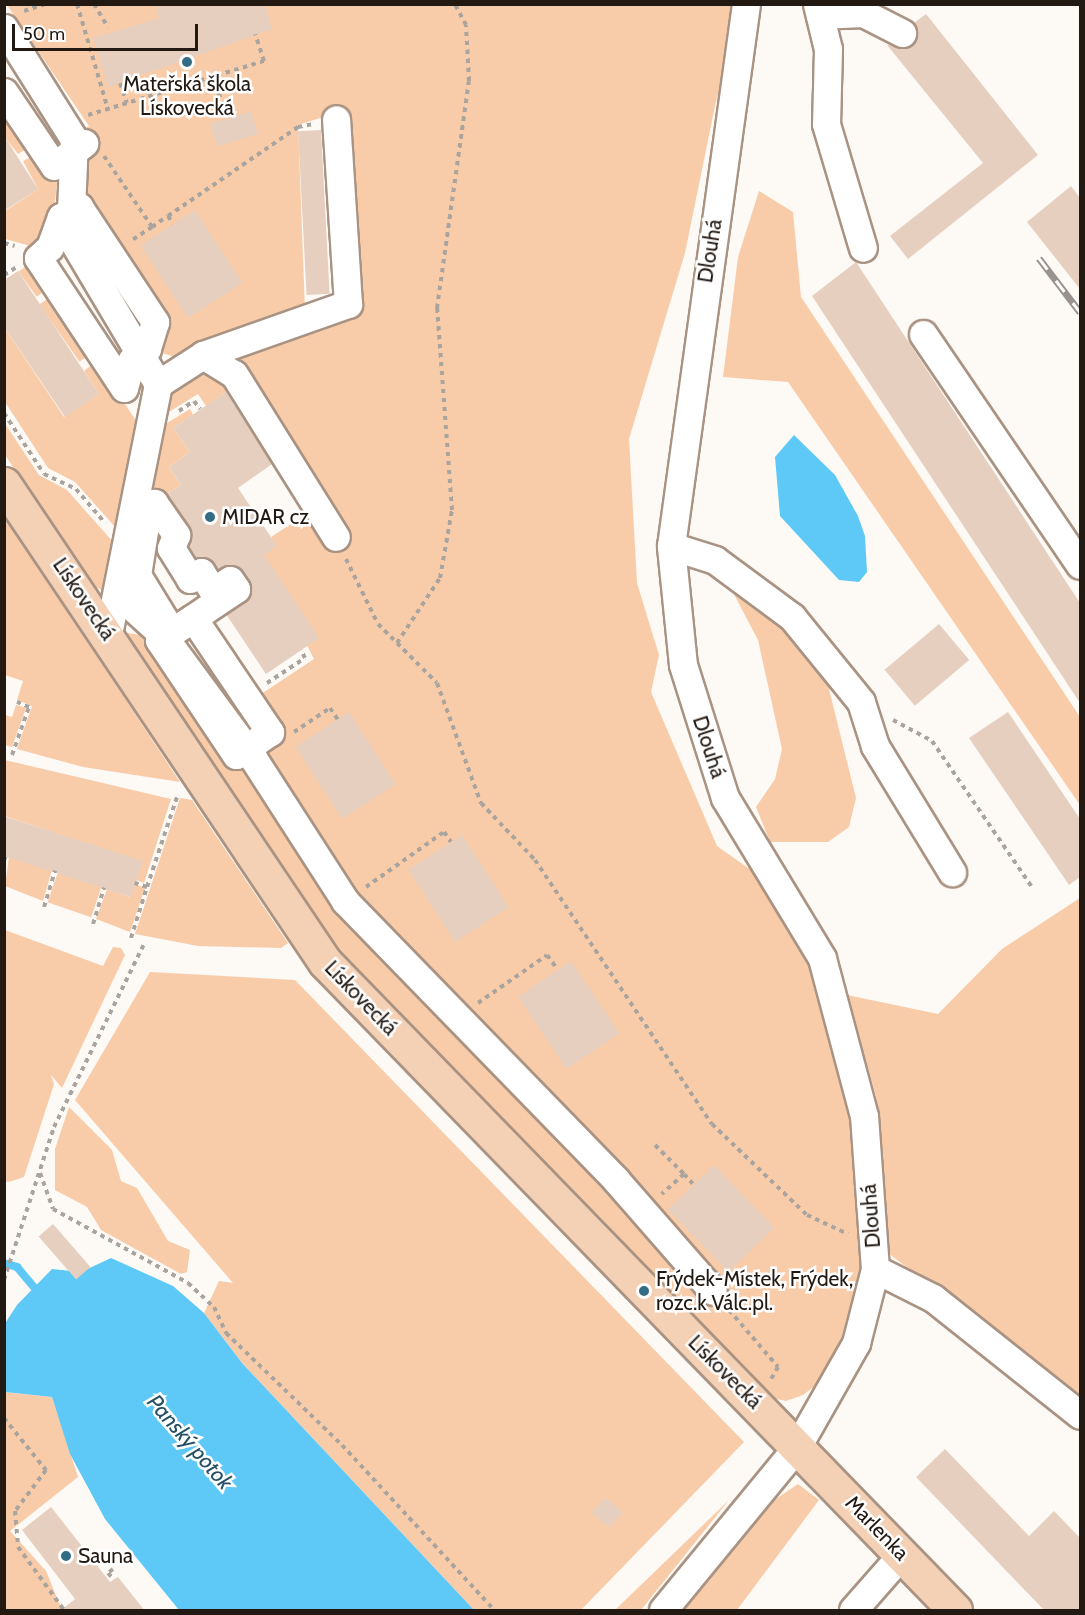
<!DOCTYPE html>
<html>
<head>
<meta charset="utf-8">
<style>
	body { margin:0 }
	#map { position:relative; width:1085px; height:1615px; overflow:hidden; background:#fdf9f5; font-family:Cabin,sans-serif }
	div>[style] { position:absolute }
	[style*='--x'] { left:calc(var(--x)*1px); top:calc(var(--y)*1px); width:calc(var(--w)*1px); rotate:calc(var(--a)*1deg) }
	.green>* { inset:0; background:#f9cca9; transform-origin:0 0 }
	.water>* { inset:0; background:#5ec9f7 }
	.stream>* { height:8px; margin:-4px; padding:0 4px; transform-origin:4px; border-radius:4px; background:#5ec9f7 }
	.building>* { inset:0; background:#e6cfbe; transform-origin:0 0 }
	.path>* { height:4px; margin-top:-2px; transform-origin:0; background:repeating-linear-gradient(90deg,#aaa49f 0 4.5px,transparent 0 9px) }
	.roads { filter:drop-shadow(2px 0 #a99383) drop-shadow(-2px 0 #a99383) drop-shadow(0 2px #a99383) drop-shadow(0 -2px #a99383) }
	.minor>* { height:27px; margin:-13.5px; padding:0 13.5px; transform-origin:13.5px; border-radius:13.5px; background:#fff }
	.major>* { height:33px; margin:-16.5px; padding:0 16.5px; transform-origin:16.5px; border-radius:16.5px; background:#f4d0b4 }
	.rail>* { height:7px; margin-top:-3.5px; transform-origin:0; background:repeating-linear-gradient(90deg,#fff 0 14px,#99928e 0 28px); box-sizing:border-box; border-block:2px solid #99928e }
	.dots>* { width:16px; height:16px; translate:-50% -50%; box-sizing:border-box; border:3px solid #fff; border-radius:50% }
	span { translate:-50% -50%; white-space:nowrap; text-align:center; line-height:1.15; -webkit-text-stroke:5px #fff; paint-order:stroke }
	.poi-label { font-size:21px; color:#221913 }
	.left { translate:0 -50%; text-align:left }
	.street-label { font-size:21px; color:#221913 }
	.water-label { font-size:22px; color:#235064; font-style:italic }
	.frame { position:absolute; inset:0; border:6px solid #221913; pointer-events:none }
	.scale { position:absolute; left:12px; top:24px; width:186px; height:27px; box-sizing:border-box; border:3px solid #221913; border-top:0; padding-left:8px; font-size:18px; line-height:21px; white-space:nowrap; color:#221913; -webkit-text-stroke:4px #fff; paint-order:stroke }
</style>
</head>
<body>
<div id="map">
	<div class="green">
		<div style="clip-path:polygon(7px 5px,736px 5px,740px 27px,716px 101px,685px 253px,629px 439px,637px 583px,659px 655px,651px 692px,717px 846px,779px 890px,833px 1018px,856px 1124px,861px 1265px,843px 1334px,820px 1382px,803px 1395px,786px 1401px,768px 1397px,370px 988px,328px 936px,132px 649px,127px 633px,157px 637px,236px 754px,269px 732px,249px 702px,314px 659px,261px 557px,276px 546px,271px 537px,311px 511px,225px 357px,346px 309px,362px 288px,345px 110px,298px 125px,305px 310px,179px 358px,147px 349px,155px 322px,81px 212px,81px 130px,89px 126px)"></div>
		<div style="clip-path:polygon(4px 105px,30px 147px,18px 154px,5px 138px)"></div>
		<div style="clip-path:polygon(38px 154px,57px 183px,53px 220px,38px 248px,5px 239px,5px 211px,38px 189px,23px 161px)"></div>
		<div style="clip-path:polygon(759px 191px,793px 212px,801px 297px,1080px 717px,1080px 805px,788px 382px,723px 377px,738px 257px)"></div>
		<div style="left:29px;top:264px;width:31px;height:13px;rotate:54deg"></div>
		<div style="left:50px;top:297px;width:70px;height:13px;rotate:55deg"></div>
		<div style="clip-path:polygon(4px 327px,64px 417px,99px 394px,84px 371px,97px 361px,142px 430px,124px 537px,75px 482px,48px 468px,5px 402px)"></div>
		<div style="clip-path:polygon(190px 370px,221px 372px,279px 458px,275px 465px,226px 392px,206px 406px,198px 394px,164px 415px,167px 388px)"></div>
		<div style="clip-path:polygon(190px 409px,193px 415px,173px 428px,190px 452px,169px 467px,181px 485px,148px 506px,162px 426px)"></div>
		<div style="clip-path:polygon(4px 422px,39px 475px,67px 490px,122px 552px,108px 593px,91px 585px,5px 455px)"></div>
		<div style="clip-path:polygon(4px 516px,5px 516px,180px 782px,83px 767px,17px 749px,32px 706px,17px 700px,23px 681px,5px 675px)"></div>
		<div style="clip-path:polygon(728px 583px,788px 623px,825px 673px,856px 798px,849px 827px,828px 842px,770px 842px,756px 807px,775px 779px,782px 749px,758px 640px)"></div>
		<div style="clip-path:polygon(16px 705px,26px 708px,12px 747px,5px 745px,5px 715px,12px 717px)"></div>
		<div style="clip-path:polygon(5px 760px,171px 799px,144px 883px,136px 880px,142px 862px,5px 816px)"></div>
		<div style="clip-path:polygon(180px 798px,192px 800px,288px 943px,281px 948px,198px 946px,135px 934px)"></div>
		<div style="clip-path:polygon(9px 856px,52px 870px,43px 901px,5px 886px)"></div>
		<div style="left:58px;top:872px;width:46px;height:32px;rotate:19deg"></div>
		<div style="clip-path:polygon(135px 884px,145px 888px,130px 932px,96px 919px,107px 889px,130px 897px)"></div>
		<div style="clip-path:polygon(1080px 898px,1080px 1398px,888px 1253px,876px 1096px,847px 995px,938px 1014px,1002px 949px)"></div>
		<div style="clip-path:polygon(5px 930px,103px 966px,113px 947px,121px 948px,125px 955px,62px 1088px,51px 1075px,54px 1084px,24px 1177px,9px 1182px,4px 1181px)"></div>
		<div style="clip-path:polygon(150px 972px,295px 980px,744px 1442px,581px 1610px,474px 1610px,242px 1363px,204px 1313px,219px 1281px,233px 1283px,75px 1100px)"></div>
		<div style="clip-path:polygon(69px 1107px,112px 1150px,121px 1181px,137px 1188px,168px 1241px,190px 1250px,187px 1272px,181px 1274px,101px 1230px,87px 1207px,55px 1190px,55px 1149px)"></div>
		<div style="clip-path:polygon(4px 1392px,52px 1397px,78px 1477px,10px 1531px,46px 1571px,62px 1610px,5px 1610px)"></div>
		<div style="clip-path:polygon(798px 1484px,819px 1500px,737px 1610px,679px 1610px,761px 1509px)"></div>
		<div style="clip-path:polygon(729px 1500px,641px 1610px,615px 1610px)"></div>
	</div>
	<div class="water">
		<div style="clip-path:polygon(794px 435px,835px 475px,858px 516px,865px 536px,867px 572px,859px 582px,839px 580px,780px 516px,775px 457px)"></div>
		<div style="clip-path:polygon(111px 1258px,173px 1286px,204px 1313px,242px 1363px,474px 1610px,179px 1610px,105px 1519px,70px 1454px,52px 1397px,5px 1392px,4px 1325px,17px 1305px,52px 1269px,81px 1272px)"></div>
	</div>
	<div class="stream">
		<div style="--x:4;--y:1263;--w:14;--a:17"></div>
		<div style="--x:17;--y:1267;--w:34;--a:50"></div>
	</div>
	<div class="building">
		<div style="clip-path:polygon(156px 4px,265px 4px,272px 29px,108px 87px,93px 38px,159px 18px)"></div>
		<div style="clip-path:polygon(926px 14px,1038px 155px,908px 259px,890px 236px,983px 163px,887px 45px,911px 46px,918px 33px,914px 23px)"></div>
		<div style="left:251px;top:111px;width:24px;height:43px;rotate:73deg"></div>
		<div style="left:321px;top:130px;width:164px;height:23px;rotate:87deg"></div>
		<div style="clip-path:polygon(4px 136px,38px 189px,4px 211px)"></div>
		<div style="clip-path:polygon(1071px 186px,1080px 198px,1080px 289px,1027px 222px)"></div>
		<div style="left:195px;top:210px;width:87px;height:65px;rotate:57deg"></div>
		<div style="clip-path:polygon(856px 262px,1080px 603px,1080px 703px,812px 296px)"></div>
		<div style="clip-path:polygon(18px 271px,99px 394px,65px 417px,4px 327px,4px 280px)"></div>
		<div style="clip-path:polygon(226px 392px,272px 464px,238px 488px,277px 546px,264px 555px,319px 638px,266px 674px,226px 614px,250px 596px,249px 580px,236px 566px,218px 569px,208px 558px,195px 558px,188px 546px,189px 527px,167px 494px,181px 485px,169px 467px,190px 452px,173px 428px)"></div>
		<div style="left:939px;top:624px;width:47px;height:71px;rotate:50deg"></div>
		<div style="left:349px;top:712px;width:86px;height:64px;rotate:57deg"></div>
		<div style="clip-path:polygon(1008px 712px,1080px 819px,1080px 877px,1069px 885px,969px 738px)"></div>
		<div style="left:4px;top:816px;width:146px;height:38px;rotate:18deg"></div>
		<div style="left:462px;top:835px;width:86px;height:64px;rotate:57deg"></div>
		<div style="left:571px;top:961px;width:87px;height:64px;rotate:56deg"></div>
		<div style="left:714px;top:1165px;width:87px;height:64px;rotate:46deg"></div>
		<div style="left:53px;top:1224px;width:57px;height:19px;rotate:49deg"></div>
		<div style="clip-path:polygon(945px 1449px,1029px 1536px,1054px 1511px,1080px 1538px,1080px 1611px,1045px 1611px,916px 1477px)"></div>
		<div style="left:606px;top:1497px;width:23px;height:21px;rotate:43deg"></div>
		<div style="clip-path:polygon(51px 1507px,110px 1582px,118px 1577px,145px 1611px,60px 1611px,75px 1599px,22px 1530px)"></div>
	</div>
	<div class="path">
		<div style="--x:77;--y:4;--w:109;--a:73.6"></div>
		<div style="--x:94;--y:4;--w:27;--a:59"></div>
		<div style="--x:24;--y:11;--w:23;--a:-18"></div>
		<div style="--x:213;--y:76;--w:44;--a:71.6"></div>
		<div style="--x:120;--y:83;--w:21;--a:71"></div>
		<div style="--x:88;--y:115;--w:184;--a:-17.1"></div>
		<div style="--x:264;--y:61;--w:28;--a:-108"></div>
		<div style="--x:104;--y:156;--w:86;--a:55.9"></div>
		<div style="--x:152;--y:227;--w:24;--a:147"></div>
		<div style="--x:168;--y:216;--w:158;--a:-34.4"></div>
		<div style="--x:298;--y:127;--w:15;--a:-11"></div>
		<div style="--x:152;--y:227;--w:19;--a:-35"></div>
		<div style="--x:168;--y:216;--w:9;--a:58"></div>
		<div style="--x:4;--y:243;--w:11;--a:15"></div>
		<div style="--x:4;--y:275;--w:15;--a:-32"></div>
		<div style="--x:179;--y:411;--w:18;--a:-34"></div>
		<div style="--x:194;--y:401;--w:10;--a:53"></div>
		<div style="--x:4;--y:413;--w:73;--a:56.7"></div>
		<div style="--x:44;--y:474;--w:35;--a:25"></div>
		<div style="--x:76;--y:489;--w:45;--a:49.5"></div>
		<div style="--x:346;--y:559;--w:72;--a:63.8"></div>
		<div style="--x:378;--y:624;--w:83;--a:45"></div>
		<div style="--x:437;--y:683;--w:128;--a:69.9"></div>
		<div style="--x:481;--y:803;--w:79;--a:46.5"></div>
		<div style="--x:535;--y:860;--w:318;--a:56.2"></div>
		<div style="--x:712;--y:1124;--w:132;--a:43.8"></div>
		<div style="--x:807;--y:1215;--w:45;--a:24.9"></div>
		<div style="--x:397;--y:643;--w:78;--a:-56.5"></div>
		<div style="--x:440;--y:578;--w:69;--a:-80"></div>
		<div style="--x:452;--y:510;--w:203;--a:-94.2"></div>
		<div style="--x:437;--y:308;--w:229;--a:-82"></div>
		<div style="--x:469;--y:81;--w:56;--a:-93.1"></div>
		<div style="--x:466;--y:25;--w:24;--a:-118"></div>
		<div style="--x:267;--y:683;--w:45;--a:-33.3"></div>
		<div style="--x:305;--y:658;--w:9;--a:-117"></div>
		<div style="--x:893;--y:720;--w:44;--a:28.3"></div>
		<div style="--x:932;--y:741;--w:177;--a:55.6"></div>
		<div style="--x:294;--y:732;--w:43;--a:-33.7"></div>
		<div style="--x:330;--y:708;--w:14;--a:56"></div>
		<div style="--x:12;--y:755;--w:51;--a:-70.5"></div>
		<div style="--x:29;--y:707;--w:13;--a:-157"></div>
		<div style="--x:4;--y:861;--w:6;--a:-72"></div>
		<div style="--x:147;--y:887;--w:98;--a:-71.6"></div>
		<div style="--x:366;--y:887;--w:95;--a:-35.2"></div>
		<div style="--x:444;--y:832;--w:12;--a:55"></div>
		<div style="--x:44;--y:907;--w:38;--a:-73"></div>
		<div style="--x:93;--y:924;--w:38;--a:-73"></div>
		<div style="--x:131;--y:938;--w:53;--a:-72.6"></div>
		<div style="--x:147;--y:887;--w:13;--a:-162"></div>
		<div style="--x:478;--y:1003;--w:84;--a:-34.8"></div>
		<div style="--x:547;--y:955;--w:17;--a:54"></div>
		<div style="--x:655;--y:1145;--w:41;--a:45"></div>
		<div style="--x:684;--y:1174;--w:30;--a:138"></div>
		<div style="--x:40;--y:1173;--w:38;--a:70"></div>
		<div style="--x:53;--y:1209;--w:154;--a:28.7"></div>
		<div style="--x:188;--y:1283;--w:35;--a:43"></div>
		<div style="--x:214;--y:1307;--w:29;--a:65"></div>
		<div style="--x:226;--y:1333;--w:161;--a:44"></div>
		<div style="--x:342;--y:1445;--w:224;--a:47.3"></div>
		<div style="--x:684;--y:1174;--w:13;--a:48"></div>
		<div style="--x:4;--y:1280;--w:161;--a:-71.9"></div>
		<div style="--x:54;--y:1127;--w:206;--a:-63.8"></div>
		<div style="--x:729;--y:1310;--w:75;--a:49.3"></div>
		<div style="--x:778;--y:1367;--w:16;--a:120"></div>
		<div style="--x:4;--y:1418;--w:67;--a:51.1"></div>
		<div style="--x:46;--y:1470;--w:51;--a:127.1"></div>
		<div style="--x:15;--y:1511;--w:36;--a:85"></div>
		<div style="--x:18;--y:1547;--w:78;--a:53.9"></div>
		<div style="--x:113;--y:1569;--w:6;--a:141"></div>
		<div style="--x:108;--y:1573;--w:9;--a:49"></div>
	</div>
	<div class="roads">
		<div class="minor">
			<div style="--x:817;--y:4;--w:46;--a:76.3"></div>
			<div style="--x:828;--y:49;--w:75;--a:91.5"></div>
			<div style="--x:826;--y:124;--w:129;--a:73.4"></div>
			<div style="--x:820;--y:15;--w:43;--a:-2.7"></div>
			<div style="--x:863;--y:13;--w:44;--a:27.1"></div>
			<div style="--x:4;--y:28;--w:131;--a:57.8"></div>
			<div style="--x:74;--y:139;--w:97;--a:92.4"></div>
			<div style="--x:70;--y:236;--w:172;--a:59.3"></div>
			<div style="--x:158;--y:384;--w:256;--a:101.3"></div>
			<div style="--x:4;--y:92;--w:89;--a:56"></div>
			<div style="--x:54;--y:166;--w:38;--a:-37"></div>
			<div style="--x:79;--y:207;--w:138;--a:56.5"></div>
			<div style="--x:155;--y:322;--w:28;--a:107"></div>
			<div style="--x:147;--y:349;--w:19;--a:144"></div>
			<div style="--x:132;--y:360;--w:29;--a:106"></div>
			<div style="--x:124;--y:388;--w:156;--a:-123.5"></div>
			<div style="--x:38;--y:258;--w:16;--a:-43"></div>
			<div style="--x:50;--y:247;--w:32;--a:-70"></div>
			<div style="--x:61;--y:217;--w:21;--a:-29"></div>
			<div style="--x:923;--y:334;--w:279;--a:55.8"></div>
			<div style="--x:203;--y:355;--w:36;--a:32"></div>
			<div style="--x:234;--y:374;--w:192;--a:58"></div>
			<div style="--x:158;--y:384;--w:54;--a:-32.8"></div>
			<div style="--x:203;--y:355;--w:154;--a:-19.4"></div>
			<div style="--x:348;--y:304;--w:185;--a:-93.7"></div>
			<div style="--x:154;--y:503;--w:39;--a:55"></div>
			<div style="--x:176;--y:535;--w:14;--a:111"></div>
			<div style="--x:171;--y:548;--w:36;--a:58"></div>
			<div style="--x:190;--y:579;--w:13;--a:-32"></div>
			<div style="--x:201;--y:572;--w:22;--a:58"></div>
			<div style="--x:213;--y:591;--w:20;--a:-33"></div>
			<div style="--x:230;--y:580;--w:11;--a:56"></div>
			<div style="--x:236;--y:589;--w:77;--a:146.1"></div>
			<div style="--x:172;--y:632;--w:67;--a:-121.6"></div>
			<div style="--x:137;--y:575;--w:70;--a:-80.9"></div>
			<div style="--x:148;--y:506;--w:7;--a:-27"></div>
			<div style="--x:671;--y:546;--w:46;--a:17.7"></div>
			<div style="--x:715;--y:560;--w:96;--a:36.5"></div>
			<div style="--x:792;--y:617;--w:109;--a:50.9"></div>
			<div style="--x:861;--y:702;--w:46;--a:72.3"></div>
			<div style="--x:875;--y:746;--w:148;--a:58.6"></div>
			<div style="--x:120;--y:596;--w:55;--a:42.1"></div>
			<div style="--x:161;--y:633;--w:155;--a:53.6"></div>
			<div style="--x:253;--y:758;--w:170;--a:57.2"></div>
			<div style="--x:345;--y:901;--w:389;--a:45.8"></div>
			<div style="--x:616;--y:1180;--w:147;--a:48.9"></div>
			<div style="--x:193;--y:618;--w:138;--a:56"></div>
			<div style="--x:270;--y:732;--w:41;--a:145.9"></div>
			<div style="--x:236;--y:755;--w:138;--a:-123.8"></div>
			<div style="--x:159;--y:640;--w:40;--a:-32.9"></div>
			<div style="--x:875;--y:1269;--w:65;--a:26.6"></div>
			<div style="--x:933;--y:1298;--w:188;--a:38.5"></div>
			<div style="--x:663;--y:1610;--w:211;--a:-50.6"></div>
			<div style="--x:797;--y:1447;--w:120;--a:-60.4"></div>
			<div style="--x:856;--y:1343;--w:76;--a:-75.6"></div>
			<div style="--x:875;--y:1269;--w:153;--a:-94.1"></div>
			<div style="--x:864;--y:1116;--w:163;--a:-104.9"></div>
			<div style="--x:822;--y:958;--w:187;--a:-121.2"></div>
			<div style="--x:725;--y:798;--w:139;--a:-107.5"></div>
			<div style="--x:683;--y:665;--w:120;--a:-95.8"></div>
			<div style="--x:671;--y:546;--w:547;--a:-82.12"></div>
			<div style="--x:853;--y:1610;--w:74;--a:-48.8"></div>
		</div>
		<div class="major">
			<div style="--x:4;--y:484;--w:576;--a:56.12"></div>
			<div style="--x:325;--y:962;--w:904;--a:45.81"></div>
		</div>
	</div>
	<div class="rail">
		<div style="--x:1039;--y:258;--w:68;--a:52.8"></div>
	</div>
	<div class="dots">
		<div style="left:187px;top:62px;background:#326c85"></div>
		<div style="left:210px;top:517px;background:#326c85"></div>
		<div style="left:644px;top:1291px;background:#326c85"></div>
		<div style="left:66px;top:1556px;background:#326c85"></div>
	</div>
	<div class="poi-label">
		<span style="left:187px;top:96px">Mateřská škola<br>Lískovecká</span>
		<span class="left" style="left:222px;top:517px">MIDAR cz</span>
		<span class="left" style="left:656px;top:1291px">Frýdek-Místek, Frýdek,<br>rozc.k Válc.pl.</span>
		<span class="left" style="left:78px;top:1556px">Sauna</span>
	</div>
	<div class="street-label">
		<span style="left:710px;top:251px;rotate:-81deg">Dlouhá</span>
		<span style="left:84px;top:599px;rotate:56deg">Lískovecká</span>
		<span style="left:709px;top:747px;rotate:72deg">Dlouhá</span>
		<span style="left:361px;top:998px;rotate:46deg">Lískovecká</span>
		<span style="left:871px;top:1216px;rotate:-94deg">Dlouhá</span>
		<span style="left:725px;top:1372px;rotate:45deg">Lískovecká</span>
		<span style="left:877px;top:1528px;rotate:46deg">Marlenka</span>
	</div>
	<div class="water-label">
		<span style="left:190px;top:1442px;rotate:49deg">Panský potok</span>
	</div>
	<div class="frame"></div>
	<div class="scale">50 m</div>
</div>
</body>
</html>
